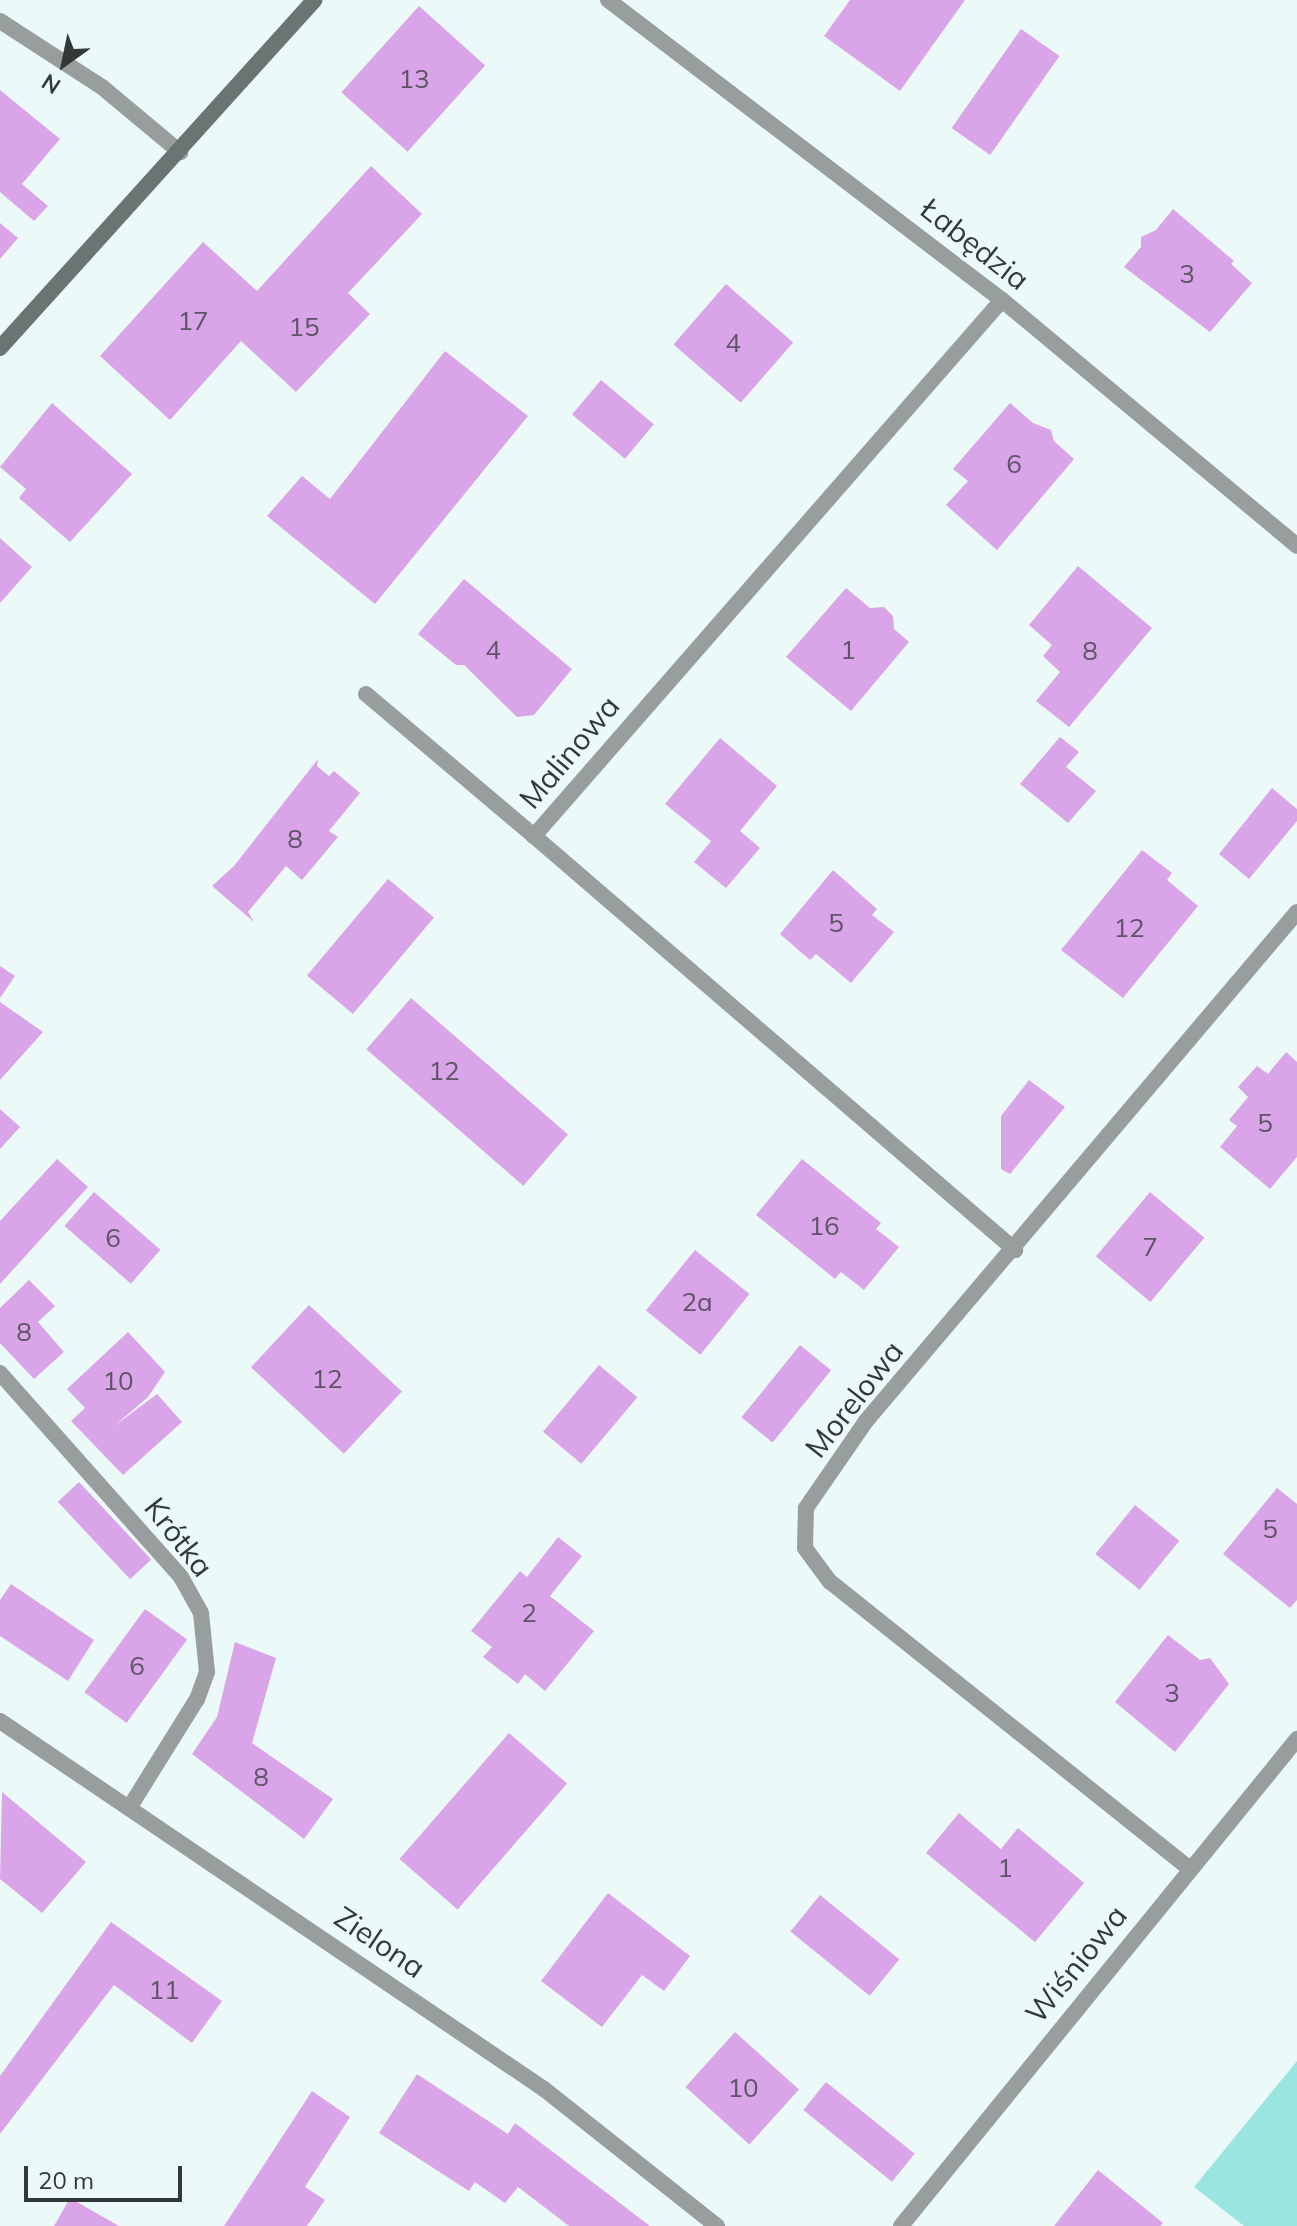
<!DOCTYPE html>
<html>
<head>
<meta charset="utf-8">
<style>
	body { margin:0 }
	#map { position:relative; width:1297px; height:2226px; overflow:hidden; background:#ebfaf9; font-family:Mulish,sans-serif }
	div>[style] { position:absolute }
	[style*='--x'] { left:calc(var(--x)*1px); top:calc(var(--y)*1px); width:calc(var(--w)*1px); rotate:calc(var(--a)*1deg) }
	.green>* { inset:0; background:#9be5e0 }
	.building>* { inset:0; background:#daa4e8; transform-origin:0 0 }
	.street>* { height:16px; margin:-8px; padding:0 8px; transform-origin:8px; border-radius:8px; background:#989e9d }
	.secondary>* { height:16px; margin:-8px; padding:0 8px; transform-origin:8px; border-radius:8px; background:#6b7373 }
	span { translate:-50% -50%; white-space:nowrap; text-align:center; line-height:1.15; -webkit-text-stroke:8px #ebfaf9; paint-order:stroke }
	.number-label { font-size:26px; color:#5d5465 }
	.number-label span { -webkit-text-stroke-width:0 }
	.street-label { font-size:30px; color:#333939 }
	.north { position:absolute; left:24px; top:24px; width:80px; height:80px; -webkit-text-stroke:6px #ebfaf9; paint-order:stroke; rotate:213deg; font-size:22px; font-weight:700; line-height:32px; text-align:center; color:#333939 }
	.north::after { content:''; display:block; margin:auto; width:28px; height:36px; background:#333939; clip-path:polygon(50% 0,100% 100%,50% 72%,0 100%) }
	.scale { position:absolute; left:24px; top:2166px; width:158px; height:36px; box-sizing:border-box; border:4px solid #333939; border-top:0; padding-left:10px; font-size:24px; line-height:28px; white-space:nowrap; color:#333939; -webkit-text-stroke:6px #ebfaf9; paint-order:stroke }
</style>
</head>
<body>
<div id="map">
	<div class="green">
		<div style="clip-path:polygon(1297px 2061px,1297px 2226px,1244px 2226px,1194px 2187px)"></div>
	</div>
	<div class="building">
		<div style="clip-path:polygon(850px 0,965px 0,900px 91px,824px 36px)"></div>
		<div style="left:419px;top:6px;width:89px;height:116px;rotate:42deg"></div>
		<div style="left:1021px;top:29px;width:47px;height:121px;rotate:35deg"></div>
		<div style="clip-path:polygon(0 90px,60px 139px,22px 184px,48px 206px,34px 221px,0 192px)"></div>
		<div style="clip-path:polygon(371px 166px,422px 214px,348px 293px,370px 314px,296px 392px,241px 341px,170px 420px,100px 356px,203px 242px,257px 291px)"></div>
		<div style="clip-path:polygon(1173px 209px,1234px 261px,1231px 264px,1252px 283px,1210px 332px,1124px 267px,1141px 247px,1141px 237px,1156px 230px)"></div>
		<div style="clip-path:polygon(0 223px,18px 238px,0 259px)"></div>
		<div style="left:726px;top:284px;width:89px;height:80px;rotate:41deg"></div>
		<div style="clip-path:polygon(445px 351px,528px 416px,375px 604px,267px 516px,302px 476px,330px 499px)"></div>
		<div style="left:601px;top:380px;width:69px;height:45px;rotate:40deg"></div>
		<div style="clip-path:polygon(52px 403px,132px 474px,70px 542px,19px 498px,26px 489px,0 467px)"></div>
		<div style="clip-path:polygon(1010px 403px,1033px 423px,1051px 430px,1054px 441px,1074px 459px,997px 550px,946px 505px,968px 481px,953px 469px)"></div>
		<div style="clip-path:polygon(0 538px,32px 567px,0 603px)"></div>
		<div style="clip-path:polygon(1078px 566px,1152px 628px,1069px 727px,1036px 701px,1060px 672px,1043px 656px,1052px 645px,1029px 625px)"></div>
		<div style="clip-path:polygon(464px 579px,572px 669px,534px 715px,517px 717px,464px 665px,456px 665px,418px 634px)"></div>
		<div style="clip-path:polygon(846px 588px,870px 608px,884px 607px,893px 616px,894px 629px,909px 642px,851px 711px,786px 657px)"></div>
		<div style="clip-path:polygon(1060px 737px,1079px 752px,1066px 767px,1096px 791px,1068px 823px,1020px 784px)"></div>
		<div style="clip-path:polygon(720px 738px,777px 786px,740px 831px,760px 848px,726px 888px,694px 862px,711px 841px,665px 804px)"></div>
		<div style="clip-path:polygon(318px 759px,317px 766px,329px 776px,334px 771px,360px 793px,329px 831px,338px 837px,302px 880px,286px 866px,248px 912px,254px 922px,212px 886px,234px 866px)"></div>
		<div style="clip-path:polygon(1272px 788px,1297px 809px,1297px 821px,1249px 879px,1219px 854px)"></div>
		<div style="clip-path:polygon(1142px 850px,1172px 873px,1167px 880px,1198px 906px,1123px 998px,1061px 950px)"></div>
		<div style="clip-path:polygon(833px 870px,877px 909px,872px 915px,894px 932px,851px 983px,816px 954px,810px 960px,780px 934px)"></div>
		<div style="left:388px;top:879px;width:60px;height:126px;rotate:40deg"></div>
		<div style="clip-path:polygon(0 966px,15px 976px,0 998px)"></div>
		<div style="left:411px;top:998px;width:208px;height:68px;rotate:41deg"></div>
		<div style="clip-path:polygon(0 1002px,43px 1032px,0 1080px)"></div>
		<div style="clip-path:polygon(1286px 1052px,1297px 1062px,1297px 1157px,1270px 1189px,1220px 1147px,1237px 1126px,1229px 1120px,1248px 1097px,1238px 1087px,1257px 1066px,1268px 1074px)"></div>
		<div style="clip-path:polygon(1029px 1080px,1065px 1107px,1010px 1174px,1001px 1169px,1001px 1116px)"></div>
		<div style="clip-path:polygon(0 1109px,20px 1127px,0 1149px)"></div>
		<div style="clip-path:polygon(57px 1159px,88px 1187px,0 1284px,0 1221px)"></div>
		<div style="clip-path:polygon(802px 1159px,881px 1223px,876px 1229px,899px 1247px,864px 1290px,841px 1272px,835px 1279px,756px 1215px)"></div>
		<div style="left:94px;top:1192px;width:88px;height:45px;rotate:41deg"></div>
		<div style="left:1150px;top:1192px;width:71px;height:84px;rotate:40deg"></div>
		<div style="left:695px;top:1250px;width:70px;height:78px;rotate:39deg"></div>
		<div style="clip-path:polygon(29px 1280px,55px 1306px,38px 1322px,64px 1352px,34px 1379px,0 1343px,0 1308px)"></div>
		<div style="left:309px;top:1305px;width:127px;height:85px;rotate:43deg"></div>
		<div style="clip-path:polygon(128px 1332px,165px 1372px,148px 1397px,113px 1427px,157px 1394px,182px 1422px,123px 1475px,71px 1421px,85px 1408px,67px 1389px)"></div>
		<div style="left:800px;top:1345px;width:40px;height:93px;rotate:39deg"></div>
		<div style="left:599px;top:1365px;width:50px;height:87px;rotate:40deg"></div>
		<div style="left:79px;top:1482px;width:106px;height:29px;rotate:47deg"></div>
		<div style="clip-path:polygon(1277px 1488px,1297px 1504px,1297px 1600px,1290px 1608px,1223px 1554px)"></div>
		<div style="left:1135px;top:1505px;width:57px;height:63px;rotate:39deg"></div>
		<div style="clip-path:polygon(558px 1537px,582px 1556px,550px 1596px,594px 1631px,545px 1691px,525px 1674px,518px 1684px,483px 1657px,492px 1647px,471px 1631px,520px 1571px,527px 1577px)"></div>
		<div style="clip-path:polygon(11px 1584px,94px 1640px,68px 1681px,0 1636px,0 1600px)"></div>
		<div style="left:145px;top:1609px;width:52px;height:103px;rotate:36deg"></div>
		<div style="clip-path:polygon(1168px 1635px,1200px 1660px,1210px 1658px,1229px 1684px,1175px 1752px,1115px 1702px)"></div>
		<div style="clip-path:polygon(235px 1642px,276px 1658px,252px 1743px,333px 1799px,304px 1839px,192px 1754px,217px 1717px)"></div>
		<div style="left:509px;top:1733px;width:77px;height:167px;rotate:41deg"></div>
		<div style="clip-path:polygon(2px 1792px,86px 1862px,42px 1913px,0 1879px)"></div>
		<div style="clip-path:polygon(959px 1813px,1001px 1849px,1018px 1828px,1084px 1883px,1035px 1942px,926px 1853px)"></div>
		<div style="clip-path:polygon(608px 1893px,690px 1956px,664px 1991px,642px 1975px,602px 2027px,541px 1981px)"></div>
		<div style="left:820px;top:1895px;width:102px;height:47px;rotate:39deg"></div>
		<div style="clip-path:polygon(111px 1922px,222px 2001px,192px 2043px,114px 1985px,0 2134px,0 2076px)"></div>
		<div style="left:735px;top:2032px;width:86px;height:74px;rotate:42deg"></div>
		<div style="clip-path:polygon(417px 2074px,508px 2134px,515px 2123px,650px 2226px,569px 2226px,518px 2187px,505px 2203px,475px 2182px,469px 2191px,379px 2133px)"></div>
		<div style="left:826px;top:2082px;width:114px;height:36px;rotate:39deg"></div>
		<div style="clip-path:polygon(312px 2091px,350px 2117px,305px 2187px,325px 2200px,307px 2226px,224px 2226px)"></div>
		<div style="clip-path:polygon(1098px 2170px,1163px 2223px,1160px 2226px,1054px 2226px)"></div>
		<div style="clip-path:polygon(70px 2198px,119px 2226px,54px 2226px)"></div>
	</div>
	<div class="street">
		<div style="--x:608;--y:0;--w:495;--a:37.3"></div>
		<div style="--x:1002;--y:300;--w:384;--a:39.8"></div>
		<div style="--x:0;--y:21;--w:121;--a:32.9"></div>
		<div style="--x:102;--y:87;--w:102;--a:39.8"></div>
		<div style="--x:1002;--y:300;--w:712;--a:131.13"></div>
		<div style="--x:534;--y:836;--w:635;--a:40.72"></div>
		<div style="--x:366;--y:694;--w:220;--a:40.2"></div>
		<div style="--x:0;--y:1373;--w:273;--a:48.4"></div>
		<div style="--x:181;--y:1577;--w:41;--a:60.9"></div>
		<div style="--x:201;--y:1613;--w:59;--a:84.2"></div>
		<div style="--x:207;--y:1672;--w:29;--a:110"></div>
		<div style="--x:197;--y:1699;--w:125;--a:121.9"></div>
		<div style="--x:0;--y:1721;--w:657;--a:34.08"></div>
		<div style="--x:544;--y:2089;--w:221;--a:38.4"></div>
		<div style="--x:1190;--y:1869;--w:460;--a:-141.4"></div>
		<div style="--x:830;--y:1582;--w:42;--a:-126.3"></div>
		<div style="--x:805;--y:1548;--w:40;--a:-88.6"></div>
		<div style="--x:806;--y:1508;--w:106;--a:-55.4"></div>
		<div style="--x:866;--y:1421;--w:667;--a:-49.74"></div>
		<div style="--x:901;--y:2226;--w:628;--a:-50.88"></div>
	</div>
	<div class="secondary">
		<div style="--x:0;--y:348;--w:469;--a:-47.9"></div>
	</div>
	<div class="number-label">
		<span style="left:414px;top:79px">13</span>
		<span style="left:1187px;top:274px">3</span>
		<span style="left:193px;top:321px">17</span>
		<span style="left:304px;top:327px">15</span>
		<span style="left:733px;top:343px">4</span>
		<span style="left:1014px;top:464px">6</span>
		<span style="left:493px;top:650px">4</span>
		<span style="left:848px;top:650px">1</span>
		<span style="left:1090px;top:651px">8</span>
		<span style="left:295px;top:839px">8</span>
		<span style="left:836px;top:923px">5</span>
		<span style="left:1129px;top:928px">12</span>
		<span style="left:444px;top:1071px">12</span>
		<span style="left:1265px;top:1123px">5</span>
		<span style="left:824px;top:1226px">16</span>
		<span style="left:113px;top:1238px">6</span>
		<span style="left:1150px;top:1247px">7</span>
		<span style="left:697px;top:1302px">2a</span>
		<span style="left:24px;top:1332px">8</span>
		<span style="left:327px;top:1379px">12</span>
		<span style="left:118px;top:1381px">10</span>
		<span style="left:1270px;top:1529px">5</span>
		<span style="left:529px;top:1613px">2</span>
		<span style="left:137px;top:1666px">6</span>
		<span style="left:1172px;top:1693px">3</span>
		<span style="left:261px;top:1777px">8</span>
		<span style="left:1005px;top:1868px">1</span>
		<span style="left:164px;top:1990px">11</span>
		<span style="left:743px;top:2088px">10</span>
	</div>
	<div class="street-label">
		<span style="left:975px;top:244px;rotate:38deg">Łabędzia</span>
		<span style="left:569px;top:752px;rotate:-50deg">Malinowa</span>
		<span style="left:854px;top:1399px;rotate:-52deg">Morelowa</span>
		<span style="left:179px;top:1537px;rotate:52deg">Krótka</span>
		<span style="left:380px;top:1942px;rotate:34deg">Zielona</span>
		<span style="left:1076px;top:1964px;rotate:-51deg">Wiśniowa</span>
	</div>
	<div class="north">N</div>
	<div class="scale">20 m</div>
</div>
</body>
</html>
